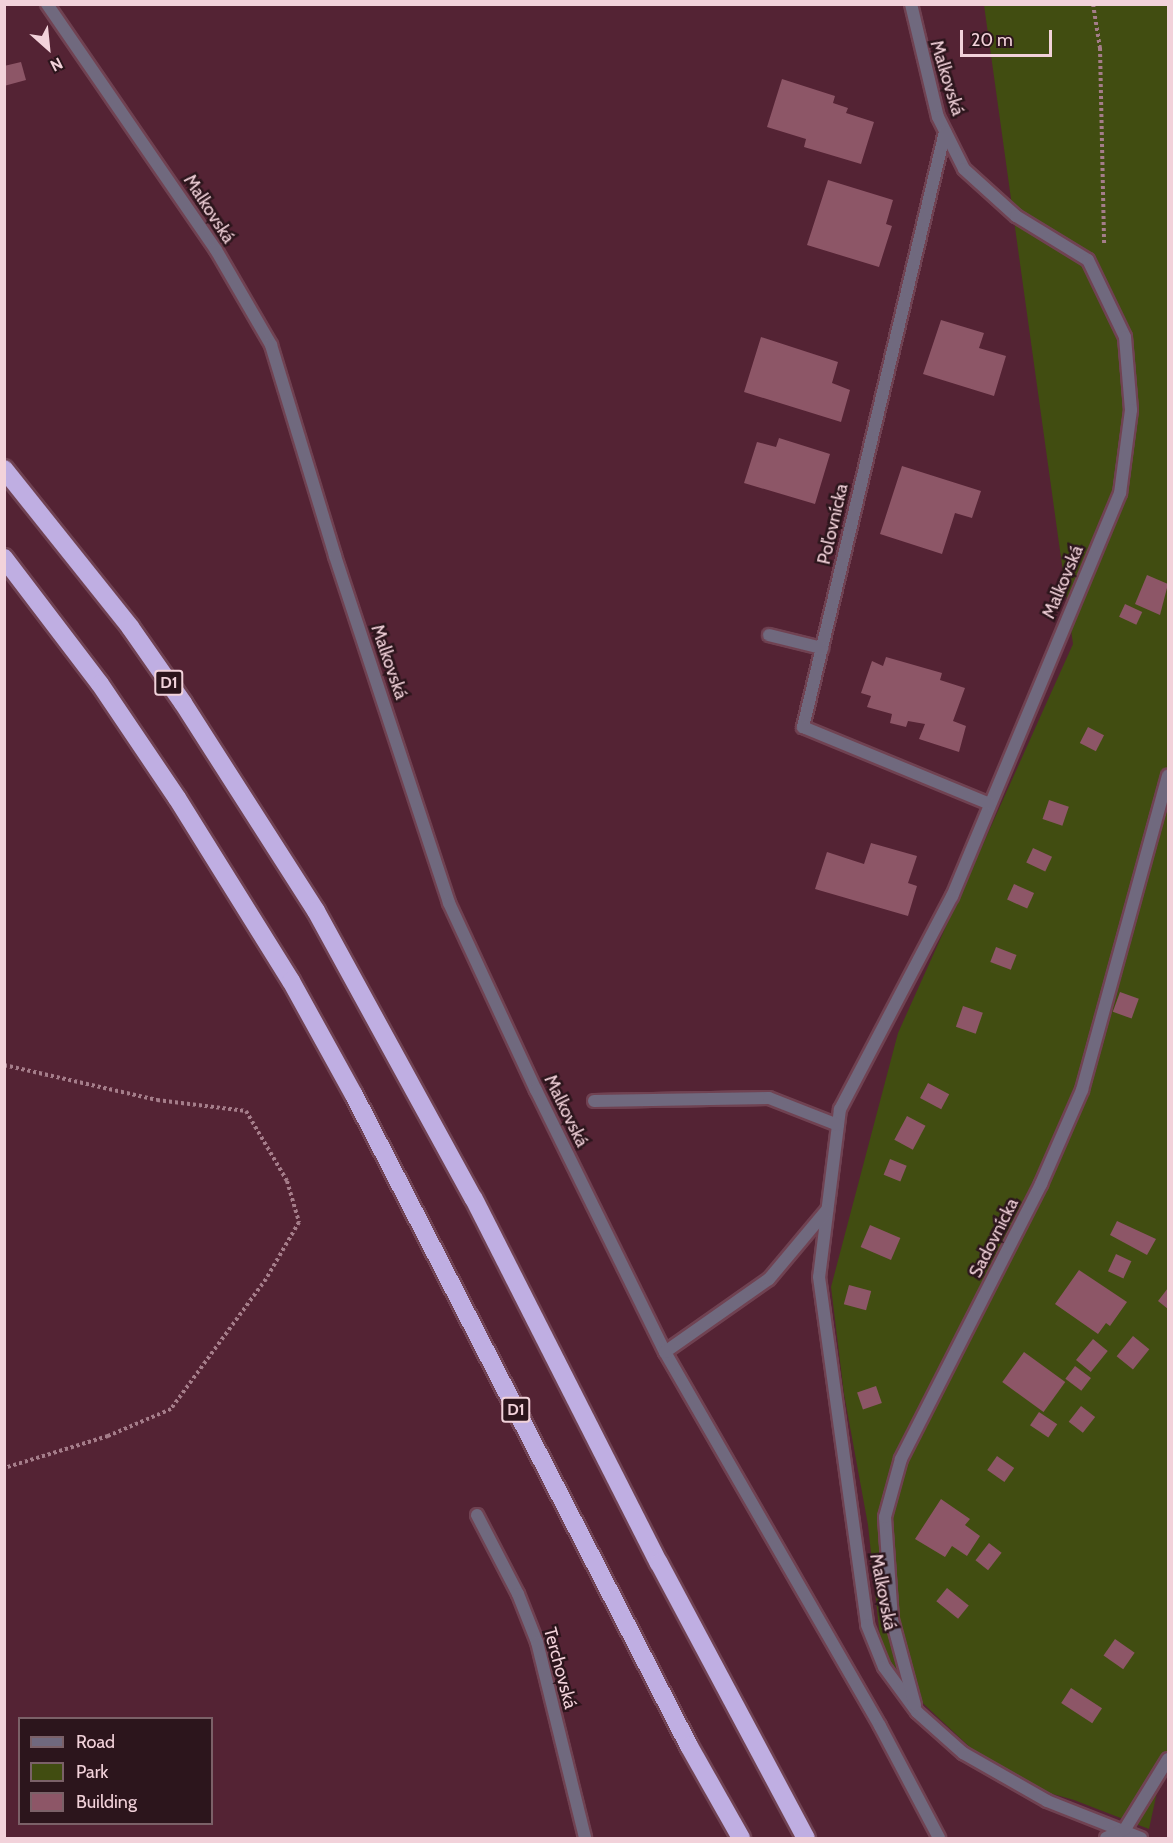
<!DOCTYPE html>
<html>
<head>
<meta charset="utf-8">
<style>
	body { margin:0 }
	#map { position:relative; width:1173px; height:1843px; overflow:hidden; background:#542334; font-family:Cabin,sans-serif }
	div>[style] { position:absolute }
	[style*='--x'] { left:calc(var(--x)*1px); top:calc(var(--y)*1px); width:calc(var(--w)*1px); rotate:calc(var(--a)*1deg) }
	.green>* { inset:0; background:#414d11 }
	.building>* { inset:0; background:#8d5667; transform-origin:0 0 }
	.path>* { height:4px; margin-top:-2px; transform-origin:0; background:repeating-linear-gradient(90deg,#a57d8a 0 3px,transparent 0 6px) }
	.roads { filter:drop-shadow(2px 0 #704252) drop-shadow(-2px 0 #704252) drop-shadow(0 2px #704252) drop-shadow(0 -2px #704252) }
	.street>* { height:12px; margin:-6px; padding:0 6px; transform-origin:6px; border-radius:6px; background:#70697e }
	.highway>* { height:18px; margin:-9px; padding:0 9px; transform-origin:9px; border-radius:9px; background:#bfaee2 }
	span { translate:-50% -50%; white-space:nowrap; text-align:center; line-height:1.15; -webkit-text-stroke:5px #2c151c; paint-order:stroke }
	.shield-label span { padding:2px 4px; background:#2c151c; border:2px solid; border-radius:4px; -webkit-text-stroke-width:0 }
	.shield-label { font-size:16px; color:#f2d2da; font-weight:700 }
	.street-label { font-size:18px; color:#f2d2da }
	.frame { position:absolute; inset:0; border:6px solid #f2d2da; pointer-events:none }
	.legend { position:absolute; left:18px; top:1717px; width:195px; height:108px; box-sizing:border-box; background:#2c151c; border:2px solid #7b6168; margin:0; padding:8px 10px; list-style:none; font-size:18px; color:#f2d2da }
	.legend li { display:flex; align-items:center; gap:12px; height:30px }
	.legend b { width:30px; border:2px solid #7b6168 }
	.north { position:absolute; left:18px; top:18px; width:60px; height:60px; -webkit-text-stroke:4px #2c151c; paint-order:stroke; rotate:153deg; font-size:16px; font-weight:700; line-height:24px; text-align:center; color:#f2d2da }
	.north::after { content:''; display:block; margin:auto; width:21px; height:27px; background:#f2d2da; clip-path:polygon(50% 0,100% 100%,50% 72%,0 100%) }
	.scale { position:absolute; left:960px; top:30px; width:92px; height:27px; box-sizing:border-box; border:3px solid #f2d2da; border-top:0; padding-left:8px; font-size:18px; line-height:21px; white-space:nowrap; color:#f2d2da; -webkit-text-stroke:4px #2c151c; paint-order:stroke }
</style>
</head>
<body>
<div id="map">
	<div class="green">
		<div style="clip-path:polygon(984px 5px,1168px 5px,1168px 1773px,1157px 1792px,1149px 1829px,1074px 1800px,1006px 1781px,912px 1693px,881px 1647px,868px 1525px,844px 1394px,831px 1287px,898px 1033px,1073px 644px)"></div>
	</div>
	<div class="building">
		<div style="clip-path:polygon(21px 62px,26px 80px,4px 86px,4px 66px)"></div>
		<div style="clip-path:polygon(782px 79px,835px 96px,833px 103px,848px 108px,846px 113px,874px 122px,861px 164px,804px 147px,806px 139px,767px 127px)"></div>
		<div style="clip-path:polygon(828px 180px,893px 200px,886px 224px,892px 226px,879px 267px,807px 245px)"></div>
		<div style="clip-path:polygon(941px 320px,984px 333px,979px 348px,1006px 356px,994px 396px,923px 374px)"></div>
		<div style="clip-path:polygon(761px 337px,838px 362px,832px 383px,850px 390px,841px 422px,744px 392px)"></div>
		<div style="clip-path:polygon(779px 438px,830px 454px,815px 504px,744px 483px,757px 442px,776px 447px)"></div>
		<div style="clip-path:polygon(902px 466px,981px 491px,972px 518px,955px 513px,942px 554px,880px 534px)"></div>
		<div style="clip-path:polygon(1147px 575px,1168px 584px,1160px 615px,1135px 604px)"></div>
		<div style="left:1125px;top:604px;width:19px;height:14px;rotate:25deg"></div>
		<div style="clip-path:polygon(886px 657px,942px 673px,940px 680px,965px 688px,953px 721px,966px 726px,959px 752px,919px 739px,925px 724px,908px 721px,906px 727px,890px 723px,892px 714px,867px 707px,871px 696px,861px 693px,872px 661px,883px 666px)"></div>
		<div style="left:1088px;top:727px;width:18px;height:18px;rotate:27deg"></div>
		<div style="left:1049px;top:800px;width:21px;height:20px;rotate:19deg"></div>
		<div style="clip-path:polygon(871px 843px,917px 856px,908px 883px,917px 886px,908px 916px,815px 889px,827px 852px,864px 864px)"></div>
		<div style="left:1033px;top:848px;width:21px;height:16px;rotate:25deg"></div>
		<div style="left:1014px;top:884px;width:22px;height:17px;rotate:24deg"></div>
		<div style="left:996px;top:947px;width:22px;height:16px;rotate:21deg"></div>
		<div style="left:1120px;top:992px;width:20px;height:21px;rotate:20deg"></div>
		<div style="left:963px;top:1006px;width:21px;height:22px;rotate:19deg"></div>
		<div style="left:928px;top:1083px;width:24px;height:17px;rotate:28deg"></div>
		<div style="left:907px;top:1116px;width:21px;height:27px;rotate:28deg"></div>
		<div style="left:890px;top:1159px;width:18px;height:17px;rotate:22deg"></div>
		<div style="clip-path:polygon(1117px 1221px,1156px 1239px,1147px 1255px,1110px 1235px)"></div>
		<div style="left:870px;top:1225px;width:33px;height:24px;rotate:23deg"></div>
		<div style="left:1116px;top:1254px;width:17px;height:19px;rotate:25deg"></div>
		<div style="clip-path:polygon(1079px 1270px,1127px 1302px,1110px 1326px,1106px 1323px,1098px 1334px,1055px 1304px)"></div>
		<div style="left:849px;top:1285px;width:23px;height:20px;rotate:15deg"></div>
		<div style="clip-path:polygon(1168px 1288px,1168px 1309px,1158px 1301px)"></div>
		<div style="left:1133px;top:1336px;width:21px;height:26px;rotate:39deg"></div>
		<div style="left:1093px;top:1339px;width:19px;height:27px;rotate:39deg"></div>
		<div style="left:1024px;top:1352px;width:51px;height:37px;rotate:36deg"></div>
		<div style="left:1075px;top:1366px;width:20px;height:16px;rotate:37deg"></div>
		<div style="left:876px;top:1386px;width:18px;height:20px;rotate:71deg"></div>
		<div style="left:1081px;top:1406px;width:18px;height:20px;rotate:38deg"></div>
		<div style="left:1039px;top:1412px;width:22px;height:16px;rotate:34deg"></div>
		<div style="left:997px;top:1456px;width:21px;height:17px;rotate:35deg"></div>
		<div style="clip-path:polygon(941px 1499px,970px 1519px,965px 1525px,980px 1536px,967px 1556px,952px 1546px,945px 1557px,915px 1539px)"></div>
		<div style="left:989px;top:1543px;width:16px;height:22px;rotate:38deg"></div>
		<div style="left:947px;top:1588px;width:28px;height:17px;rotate:39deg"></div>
		<div style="left:1115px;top:1639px;width:24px;height:20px;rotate:35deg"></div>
		<div style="left:1071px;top:1688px;width:37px;height:18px;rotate:33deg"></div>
	</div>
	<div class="path">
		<div style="--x:1093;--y:4;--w:45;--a:81"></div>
		<div style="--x:1100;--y:48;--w:198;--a:88.8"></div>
		<div style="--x:4;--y:1065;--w:157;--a:12.9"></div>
		<div style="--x:157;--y:1100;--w:90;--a:7"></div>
		<div style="--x:246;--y:1111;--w:81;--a:59.6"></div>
		<div style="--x:287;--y:1181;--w:43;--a:73.7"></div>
		<div style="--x:299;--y:1222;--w:66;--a:120.1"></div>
		<div style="--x:266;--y:1279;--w:161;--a:126.2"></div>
		<div style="--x:171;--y:1409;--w:69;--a:156.8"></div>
		<div style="--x:108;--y:1436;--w:109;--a:162.9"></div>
	</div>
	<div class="roads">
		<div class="street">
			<div style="--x:47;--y:4;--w:298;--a:55.5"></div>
			<div style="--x:216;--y:250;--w:110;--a:59.9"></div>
			<div style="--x:271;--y:345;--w:220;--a:73.1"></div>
			<div style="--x:335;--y:556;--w:365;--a:71.8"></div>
			<div style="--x:449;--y:903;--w:206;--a:65.1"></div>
			<div style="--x:536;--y:1090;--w:292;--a:63.8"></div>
			<div style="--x:665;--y:1352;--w:431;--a:60.1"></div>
			<div style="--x:880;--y:1726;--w:127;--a:62.2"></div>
			<div style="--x:911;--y:4;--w:116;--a:76.6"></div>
			<div style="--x:938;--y:117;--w:58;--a:63.4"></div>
			<div style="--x:964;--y:169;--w:70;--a:42.1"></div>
			<div style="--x:1016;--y:216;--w:84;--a:31.4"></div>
			<div style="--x:1088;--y:260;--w:85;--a:64.3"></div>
			<div style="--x:1125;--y:337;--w:73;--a:85.3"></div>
			<div style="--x:1131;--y:410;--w:84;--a:97.5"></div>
			<div style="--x:1120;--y:493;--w:437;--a:112.6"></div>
			<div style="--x:952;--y:896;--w:241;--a:117.7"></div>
			<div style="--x:840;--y:1109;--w:169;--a:97.1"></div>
			<div style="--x:819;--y:1277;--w:351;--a:82.1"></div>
			<div style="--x:867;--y:1625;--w:45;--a:68"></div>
			<div style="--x:884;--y:1667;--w:56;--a:53.7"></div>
			<div style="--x:917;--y:1712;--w:62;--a:41.7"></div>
			<div style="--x:963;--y:1753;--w:97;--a:29.7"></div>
			<div style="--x:1047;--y:1801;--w:101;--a:21.5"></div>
			<div style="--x:945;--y:132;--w:612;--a:103.42"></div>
			<div style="--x:803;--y:727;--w:202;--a:22.4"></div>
			<div style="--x:769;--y:635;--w:55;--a:13.8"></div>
			<div style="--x:594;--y:1101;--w:175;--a:-1"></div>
			<div style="--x:769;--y:1098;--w:74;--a:21.4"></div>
			<div style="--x:665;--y:1352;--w:127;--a:-35.1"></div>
			<div style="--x:769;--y:1279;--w:90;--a:-50"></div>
			<div style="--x:477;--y:1515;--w:89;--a:62.6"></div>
			<div style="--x:518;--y:1594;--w:52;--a:68.4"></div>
			<div style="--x:537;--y:1642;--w:202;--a:76.2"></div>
			<div style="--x:915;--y:1705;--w:88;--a:-105.1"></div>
			<div style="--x:892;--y:1620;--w:103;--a:-93.9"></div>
			<div style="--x:885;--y:1517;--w:60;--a:-74.6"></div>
			<div style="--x:901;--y:1459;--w:309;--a:-63"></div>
			<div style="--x:1041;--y:1184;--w:103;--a:-66.4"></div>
			<div style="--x:1082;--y:1090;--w:326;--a:-74.7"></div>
			<div style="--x:1106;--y:1838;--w:21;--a:-25"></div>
			<div style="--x:1125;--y:1829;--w:82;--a:-58.4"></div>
		</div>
		<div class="highway">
			<div style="--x:4;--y:469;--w:202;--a:51.4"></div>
			<div style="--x:130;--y:627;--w:93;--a:55.1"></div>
			<div style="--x:183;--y:703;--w:247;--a:57.4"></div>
			<div style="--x:316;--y:911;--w:328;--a:61.3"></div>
			<div style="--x:474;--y:1199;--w:408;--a:63.1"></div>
			<div style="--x:659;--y:1563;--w:312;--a:61.9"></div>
			<div style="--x:4;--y:558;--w:158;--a:52.7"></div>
			<div style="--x:100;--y:684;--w:138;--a:56"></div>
			<div style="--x:177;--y:798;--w:216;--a:58.1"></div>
			<div style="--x:291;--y:981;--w:130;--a:61.1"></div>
			<div style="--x:354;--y:1095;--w:732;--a:62.77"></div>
			<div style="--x:689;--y:1746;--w:106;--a:60.5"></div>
		</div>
	</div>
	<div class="shield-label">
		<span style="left:169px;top:683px">D1</span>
		<span style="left:516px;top:1410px">D1</span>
	</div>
	<div class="street-label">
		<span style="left:947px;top:78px;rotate:73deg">Malkovská</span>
		<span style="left:209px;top:209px;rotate:57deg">Malkovská</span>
		<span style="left:833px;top:524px;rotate:-77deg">Poľovnícka</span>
		<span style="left:1063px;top:582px;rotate:-67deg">Malkovská</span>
		<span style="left:389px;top:662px;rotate:71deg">Malkovská</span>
		<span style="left:566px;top:1111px;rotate:64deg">Malkovská</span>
		<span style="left:994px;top:1238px;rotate:-63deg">Sadovnícka</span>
		<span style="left:883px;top:1592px;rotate:79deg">Malkovská</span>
		<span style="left:560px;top:1668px;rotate:75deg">Terchovská</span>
	</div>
	<div class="frame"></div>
	<ul class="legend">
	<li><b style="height:8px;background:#70697e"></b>Road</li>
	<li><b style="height:16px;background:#414d11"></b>Park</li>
	<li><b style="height:16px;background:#8d5667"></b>Building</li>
	</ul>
	<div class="north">N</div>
	<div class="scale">20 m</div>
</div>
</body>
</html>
